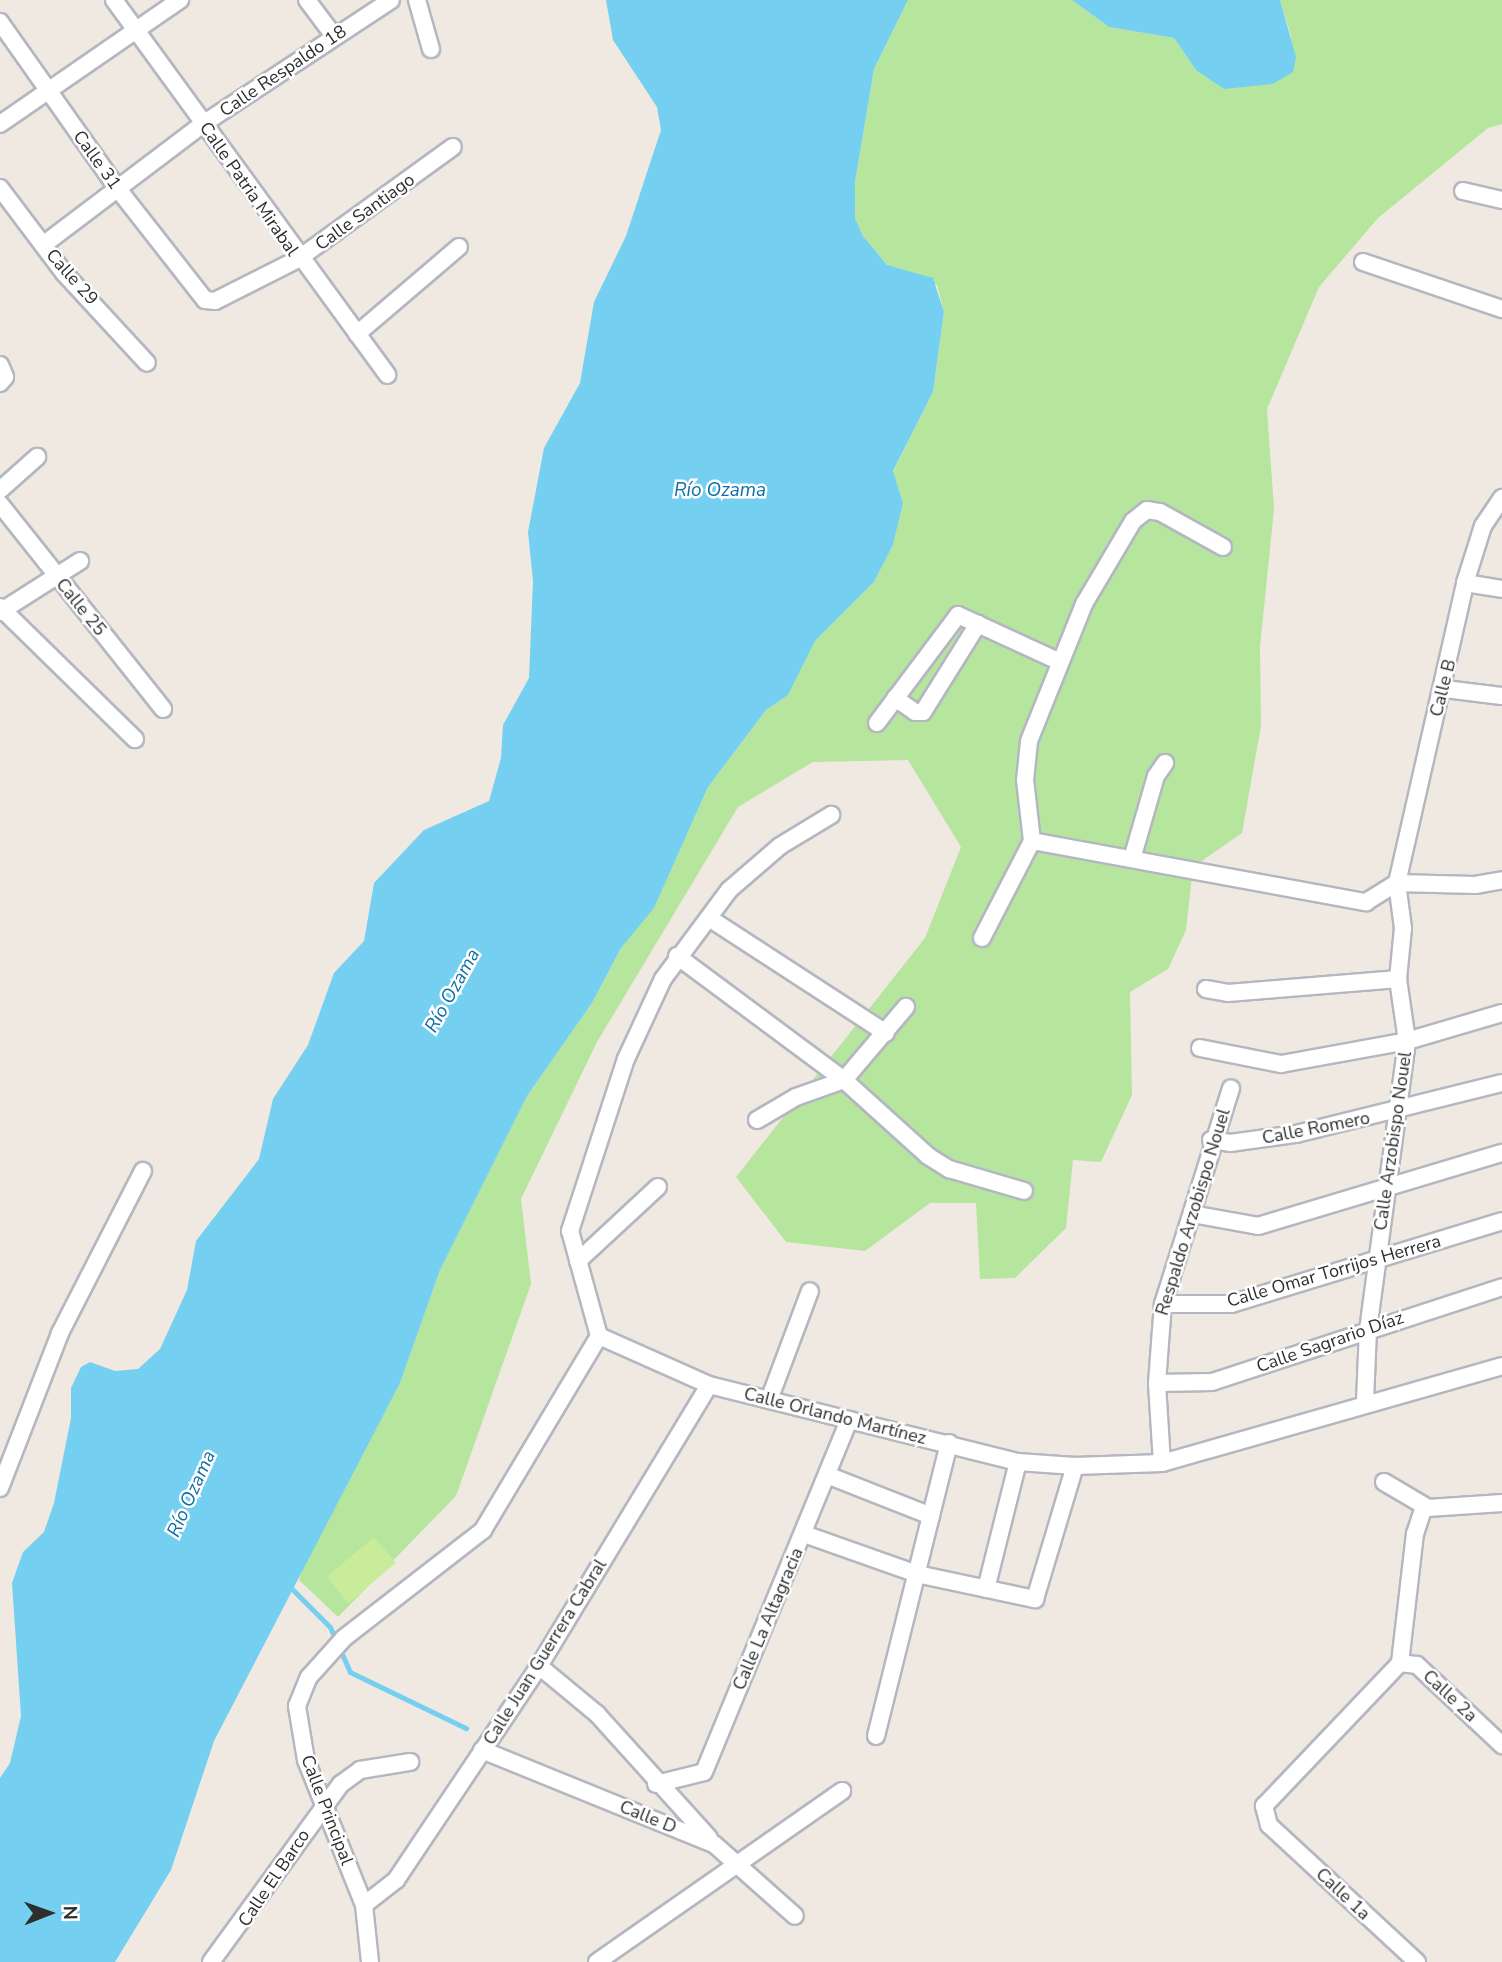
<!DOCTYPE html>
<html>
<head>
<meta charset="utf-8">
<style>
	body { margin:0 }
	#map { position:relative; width:1502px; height:1962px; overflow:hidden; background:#efe9e1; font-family:"Nunito Sans",sans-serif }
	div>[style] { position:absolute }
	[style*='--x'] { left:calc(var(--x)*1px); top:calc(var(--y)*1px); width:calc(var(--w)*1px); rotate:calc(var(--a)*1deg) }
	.green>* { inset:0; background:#b6e59e }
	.pitch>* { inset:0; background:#c9ec9a; transform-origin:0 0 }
	.water>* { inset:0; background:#75cff0 }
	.stream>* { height:5px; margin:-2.5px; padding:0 2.5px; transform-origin:2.5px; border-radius:2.5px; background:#75cff0 }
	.roads { filter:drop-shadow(2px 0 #b4b7c1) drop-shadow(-2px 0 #b4b7c1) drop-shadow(0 2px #b4b7c1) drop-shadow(0 -2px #b4b7c1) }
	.street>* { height:16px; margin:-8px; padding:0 8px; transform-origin:8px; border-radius:8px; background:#fff }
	span { translate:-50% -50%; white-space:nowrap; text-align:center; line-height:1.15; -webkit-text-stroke:5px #fff; paint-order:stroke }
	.street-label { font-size:18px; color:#2e2e2e }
	.water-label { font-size:19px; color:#0d6fa3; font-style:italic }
	.north { position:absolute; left:14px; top:1878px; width:70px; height:70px; -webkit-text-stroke:5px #fff; paint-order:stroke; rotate:89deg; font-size:19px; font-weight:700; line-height:28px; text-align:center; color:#2e2e2e }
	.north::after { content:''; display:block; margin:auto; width:24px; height:32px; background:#2e2e2e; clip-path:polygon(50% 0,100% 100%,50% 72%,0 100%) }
</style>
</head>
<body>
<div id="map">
	<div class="green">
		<div style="clip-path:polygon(908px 0,1072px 0,1109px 27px,1174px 38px,1196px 70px,1246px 84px,1274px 84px,1291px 36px,1280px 0,1502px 0,1502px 124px,1488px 128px,1378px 218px,1319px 287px,1267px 409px,1274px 509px,1260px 647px,1261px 726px,1242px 833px,1193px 867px,1186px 930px,1168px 969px,1130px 992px,1132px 1095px,1101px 1162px,1073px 1160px,1066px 1228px,1015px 1278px,980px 1279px,976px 1203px,930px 1203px,865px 1251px,786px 1242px,736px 1177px,925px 938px,961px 847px,908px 760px,813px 762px,738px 807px,597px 1042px,521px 1199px,531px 1284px,456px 1496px,338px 1617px,299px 1580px,304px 1565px,400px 1383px,440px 1270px,527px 1096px,592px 1003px,621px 948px,654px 907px,708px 787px,766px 710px,788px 695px,815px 641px,874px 582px,893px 545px,903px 503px,893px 472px,933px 392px,944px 312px,937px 285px,887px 265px,863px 236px,855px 218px,855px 182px,874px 69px)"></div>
	</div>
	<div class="pitch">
		<div style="left:374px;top:1537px;width:34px;height:62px;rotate:50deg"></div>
	</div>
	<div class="water">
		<div style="clip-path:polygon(606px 0,908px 0,874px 69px,855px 182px,855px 218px,863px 236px,887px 265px,933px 278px,944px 312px,933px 392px,893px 471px,903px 503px,893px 545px,874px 582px,815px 641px,788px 695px,766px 710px,708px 787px,654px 908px,621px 948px,592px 1003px,527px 1096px,440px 1270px,400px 1383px,214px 1741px,171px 1870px,115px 1962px,0 1962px,0 1778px,10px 1763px,21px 1716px,12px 1583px,23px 1552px,44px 1532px,54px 1503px,71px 1418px,71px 1388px,81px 1367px,90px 1362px,115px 1371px,138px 1369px,160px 1349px,187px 1290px,196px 1241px,259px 1159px,273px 1099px,308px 1045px,334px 973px,364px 941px,374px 883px,424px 830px,489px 801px,501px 758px,503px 725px,529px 678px,533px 581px,528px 532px,544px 448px,580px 383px,594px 302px,626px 236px,661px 130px,657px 107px,613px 40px)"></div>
		<div style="clip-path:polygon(1072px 0,1280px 0,1296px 57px,1293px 72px,1273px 84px,1224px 89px,1196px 70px,1174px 38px,1109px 27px)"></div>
	</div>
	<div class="stream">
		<div style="--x:290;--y:1587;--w:57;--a:45"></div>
		<div style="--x:330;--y:1627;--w:49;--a:66"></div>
		<div style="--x:350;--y:1672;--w:129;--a:25.8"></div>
	</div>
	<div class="roads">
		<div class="street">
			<div style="--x:114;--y:0;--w:464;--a:53.9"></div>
			<div style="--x:307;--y:0;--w:45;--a:53.1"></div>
			<div style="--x:417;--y:0;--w:51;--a:74.1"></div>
			<div style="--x:0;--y:22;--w:204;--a:54.8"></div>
			<div style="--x:118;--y:189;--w:141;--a:51.9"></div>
			<div style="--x:205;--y:300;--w:10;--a:6"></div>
			<div style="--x:215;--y:301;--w:93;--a:-26.8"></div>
			<div style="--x:298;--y:259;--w:191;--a:-35.9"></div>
			<div style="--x:0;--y:124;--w:219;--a:-34.6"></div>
			<div style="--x:0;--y:188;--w:106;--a:53"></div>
			<div style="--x:64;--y:273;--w:122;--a:47.3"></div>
			<div style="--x:1463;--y:191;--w:40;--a:13"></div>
			<div style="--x:43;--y:245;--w:201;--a:-37.1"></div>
			<div style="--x:203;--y:124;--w:225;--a:-33.4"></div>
			<div style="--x:1363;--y:262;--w:147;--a:18.7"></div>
			<div style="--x:357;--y:334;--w:134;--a:-40.5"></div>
			<div style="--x:0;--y:365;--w:13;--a:67"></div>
			<div style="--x:5;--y:377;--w:8;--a:130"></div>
			<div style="--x:0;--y:490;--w:50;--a:-41.7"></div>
			<div style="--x:0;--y:504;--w:262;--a:51.5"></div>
			<div style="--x:1465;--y:583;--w:37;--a:9"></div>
			<div style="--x:0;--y:607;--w:189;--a:44.4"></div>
			<div style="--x:0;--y:612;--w:95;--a:-32.5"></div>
			<div style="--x:1445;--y:689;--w:57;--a:7"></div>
			<div style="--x:895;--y:698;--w:24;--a:35"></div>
			<div style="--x:915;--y:712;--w:8;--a:0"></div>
			<div style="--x:923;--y:712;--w:104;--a:-58"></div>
			<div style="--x:877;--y:723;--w:135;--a:-53.1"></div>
			<div style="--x:958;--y:615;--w:112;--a:24.7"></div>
			<div style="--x:1032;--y:841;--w:61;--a:-96.5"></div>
			<div style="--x:1025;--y:780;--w:39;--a:-84"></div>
			<div style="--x:1029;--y:741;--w:148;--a:-68.1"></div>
			<div style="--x:1084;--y:604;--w:96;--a:-59.4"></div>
			<div style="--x:1133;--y:521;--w:18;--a:-38"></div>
			<div style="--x:1147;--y:510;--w:13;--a:9"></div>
			<div style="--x:1160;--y:512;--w:72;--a:29.1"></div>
			<div style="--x:1132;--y:859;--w:86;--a:-73.9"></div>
			<div style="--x:1156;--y:776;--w:16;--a:-55"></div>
			<div style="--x:1397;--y:883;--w:78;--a:1.5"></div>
			<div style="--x:1475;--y:885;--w:27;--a:-10"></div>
			<div style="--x:709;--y:918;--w:211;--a:33"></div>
			<div style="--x:982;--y:938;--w:109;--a:-62.7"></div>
			<div style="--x:1032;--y:841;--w:340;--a:10.4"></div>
			<div style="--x:1366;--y:902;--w:36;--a:-32"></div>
			<div style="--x:677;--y:956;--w:208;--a:36.6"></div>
			<div style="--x:844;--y:1080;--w:96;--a:-49.7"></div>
			<div style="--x:1206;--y:989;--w:22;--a:10"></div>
			<div style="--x:1228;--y:993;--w:171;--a:-4.7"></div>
			<div style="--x:1200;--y:1048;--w:83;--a:11.2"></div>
			<div style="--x:1281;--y:1064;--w:128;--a:-10.3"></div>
			<div style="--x:1407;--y:1041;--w:99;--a:-16.4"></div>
			<div style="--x:757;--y:1120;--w:45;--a:-30.5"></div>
			<div style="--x:796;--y:1097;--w:51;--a:-19.5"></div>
			<div style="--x:844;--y:1080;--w:113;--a:42.1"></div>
			<div style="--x:928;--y:1156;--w:25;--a:32"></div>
			<div style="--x:949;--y:1169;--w:78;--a:16.3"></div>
			<div style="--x:1211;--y:1140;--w:19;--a:9"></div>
			<div style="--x:1230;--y:1143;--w:67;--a:-7.8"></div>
			<div style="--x:1296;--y:1134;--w:212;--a:-13.9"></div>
			<div style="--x:1192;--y:1214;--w:67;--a:10.3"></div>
			<div style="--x:1258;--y:1226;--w:255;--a:-16.7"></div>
			<div style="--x:578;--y:1261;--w:109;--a:-42.8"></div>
			<div style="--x:1163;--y:1304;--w:68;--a:0"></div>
			<div style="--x:1231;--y:1304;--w:283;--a:-17"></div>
			<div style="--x:599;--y:1336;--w:109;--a:-105.4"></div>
			<div style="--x:570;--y:1231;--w:181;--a:-72"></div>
			<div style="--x:626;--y:1059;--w:88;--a:-65.2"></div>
			<div style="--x:663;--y:979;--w:111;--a:-53.4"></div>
			<div style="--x:729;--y:890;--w:67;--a:-40.8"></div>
			<div style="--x:780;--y:846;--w:60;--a:-31.3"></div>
			<div style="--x:1157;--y:1383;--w:55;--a:-1"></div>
			<div style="--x:1212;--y:1382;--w:305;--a:-18.1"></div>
			<div style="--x:769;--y:1400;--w:116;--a:-69.4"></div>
			<div style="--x:1365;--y:1401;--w:71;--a:-87.6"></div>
			<div style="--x:1368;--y:1330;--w:292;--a:-82.3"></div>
			<div style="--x:1407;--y:1041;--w:63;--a:-98.3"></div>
			<div style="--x:1398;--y:979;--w:51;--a:-84.4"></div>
			<div style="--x:1403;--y:928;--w:45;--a:-97.6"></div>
			<div style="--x:1397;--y:883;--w:308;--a:-77.2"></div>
			<div style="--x:1465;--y:583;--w:60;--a:-72.5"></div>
			<div style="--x:1483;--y:526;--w:34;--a:-56"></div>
			<div style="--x:1162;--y:1463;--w:80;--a:-93.6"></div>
			<div style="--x:1157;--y:1383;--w:79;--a:-85.7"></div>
			<div style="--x:1163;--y:1304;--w:226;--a:-72.5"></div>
			<div style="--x:827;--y:1475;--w:112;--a:21.5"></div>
			<div style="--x:1384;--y:1482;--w:51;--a:30.6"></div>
			<div style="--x:1428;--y:1508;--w:74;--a:-3.9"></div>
			<div style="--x:0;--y:1488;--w:166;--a:-68.8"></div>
			<div style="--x:60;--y:1333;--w:182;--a:-62.9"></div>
			<div style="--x:804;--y:1534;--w:120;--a:19.5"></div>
			<div style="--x:917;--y:1574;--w:121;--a:12"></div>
			<div style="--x:1035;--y:1599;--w:139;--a:-73.3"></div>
			<div style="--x:986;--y:1589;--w:131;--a:-75.9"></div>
			<div style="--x:1400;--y:1663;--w:130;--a:-83.4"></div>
			<div style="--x:1415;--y:1534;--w:29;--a:-72"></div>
			<div style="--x:539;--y:1666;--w:75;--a:39.6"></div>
			<div style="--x:597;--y:1714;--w:167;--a:47.9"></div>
			<div style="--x:876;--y:1736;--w:302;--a:-76"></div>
			<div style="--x:482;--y:1750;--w:250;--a:22.1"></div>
			<div style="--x:714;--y:1844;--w:108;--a:41.6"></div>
			<div style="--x:656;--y:1784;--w:49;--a:-14"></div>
			<div style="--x:704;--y:1772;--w:381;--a:-67.6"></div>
			<div style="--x:364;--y:1905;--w:41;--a:-38"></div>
			<div style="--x:396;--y:1880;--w:257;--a:-56.2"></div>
			<div style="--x:539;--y:1666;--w:328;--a:-58.8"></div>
			<div style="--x:211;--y:1962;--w:220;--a:-53.9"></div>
			<div style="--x:341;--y:1784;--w:24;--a:-36"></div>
			<div style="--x:360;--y:1770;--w:51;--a:-9.1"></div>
			<div style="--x:370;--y:1962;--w:57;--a:-96"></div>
			<div style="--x:364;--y:1905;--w:156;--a:-111.8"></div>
			<div style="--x:306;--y:1760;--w:55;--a:-99.5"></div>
			<div style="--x:297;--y:1706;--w:31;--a:-68"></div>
			<div style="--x:309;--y:1677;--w:52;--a:-48.1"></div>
			<div style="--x:344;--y:1638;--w:176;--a:-37.8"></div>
			<div style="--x:483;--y:1530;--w:226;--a:-59.1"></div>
			<div style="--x:599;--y:1336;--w:120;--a:24"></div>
			<div style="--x:709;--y:1385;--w:318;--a:14"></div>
			<div style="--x:1018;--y:1462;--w:57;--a:4"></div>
			<div style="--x:1075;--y:1466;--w:87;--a:-2"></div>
			<div style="--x:1162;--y:1463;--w:354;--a:-15.9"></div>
			<div style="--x:597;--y:1962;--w:299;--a:-34.9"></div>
			<div style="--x:1417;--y:1962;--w:202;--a:-137.2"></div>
			<div style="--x:1269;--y:1825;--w:20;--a:-105"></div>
			<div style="--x:1264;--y:1806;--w:197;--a:-46.4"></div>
			<div style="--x:1400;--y:1663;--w:17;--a:7"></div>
			<div style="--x:1417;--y:1665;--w:117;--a:43.3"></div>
		</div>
	</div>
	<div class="street-label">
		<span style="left:283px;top:71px;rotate:-34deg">Calle Respaldo 18</span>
		<span style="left:97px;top:160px;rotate:54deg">Calle 31</span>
		<span style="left:249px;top:189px;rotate:55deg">Calle Patria Mirabal</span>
		<span style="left:365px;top:212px;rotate:-36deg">Calle Santiago</span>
		<span style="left:72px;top:277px;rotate:48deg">Calle 29</span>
		<span style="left:81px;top:607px;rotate:51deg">Calle 25</span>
		<span style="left:1443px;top:688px;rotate:-76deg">Calle B</span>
		<span style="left:1316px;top:1128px;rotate:-11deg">Calle Romero</span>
		<span style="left:1393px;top:1141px;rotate:-82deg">Calle Arzobispo Nouel</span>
		<span style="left:1193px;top:1212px;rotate:-73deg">Respaldo Arzobispo Nouel</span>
		<span style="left:1334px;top:1271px;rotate:-16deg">Calle Omar Torrijos Herrera</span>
		<span style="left:1330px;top:1342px;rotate:-19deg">Calle Sagrario Díaz</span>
		<span style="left:835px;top:1416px;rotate:14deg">Calle Orlando Martínez</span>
		<span style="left:768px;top:1619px;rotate:-67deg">Calle La Altagracia</span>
		<span style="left:545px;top:1652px;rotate:-58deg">Calle Juan Guerrera Cabral</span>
		<span style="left:1450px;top:1696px;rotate:43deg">Calle 2a</span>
		<span style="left:327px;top:1810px;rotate:69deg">Calle Principal</span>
		<span style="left:648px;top:1817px;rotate:22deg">Calle D</span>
		<span style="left:274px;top:1878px;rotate:-56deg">Calle El Barco</span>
		<span style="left:1343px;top:1894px;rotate:43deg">Calle 1a</span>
	</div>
	<div class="water-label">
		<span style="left:720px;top:491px">Río Ozama</span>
		<span style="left:453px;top:991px;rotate:-61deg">Río Ozama</span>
		<span style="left:192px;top:1494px;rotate:-66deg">Río Ozama</span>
	</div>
	<div class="north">N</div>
</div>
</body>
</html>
